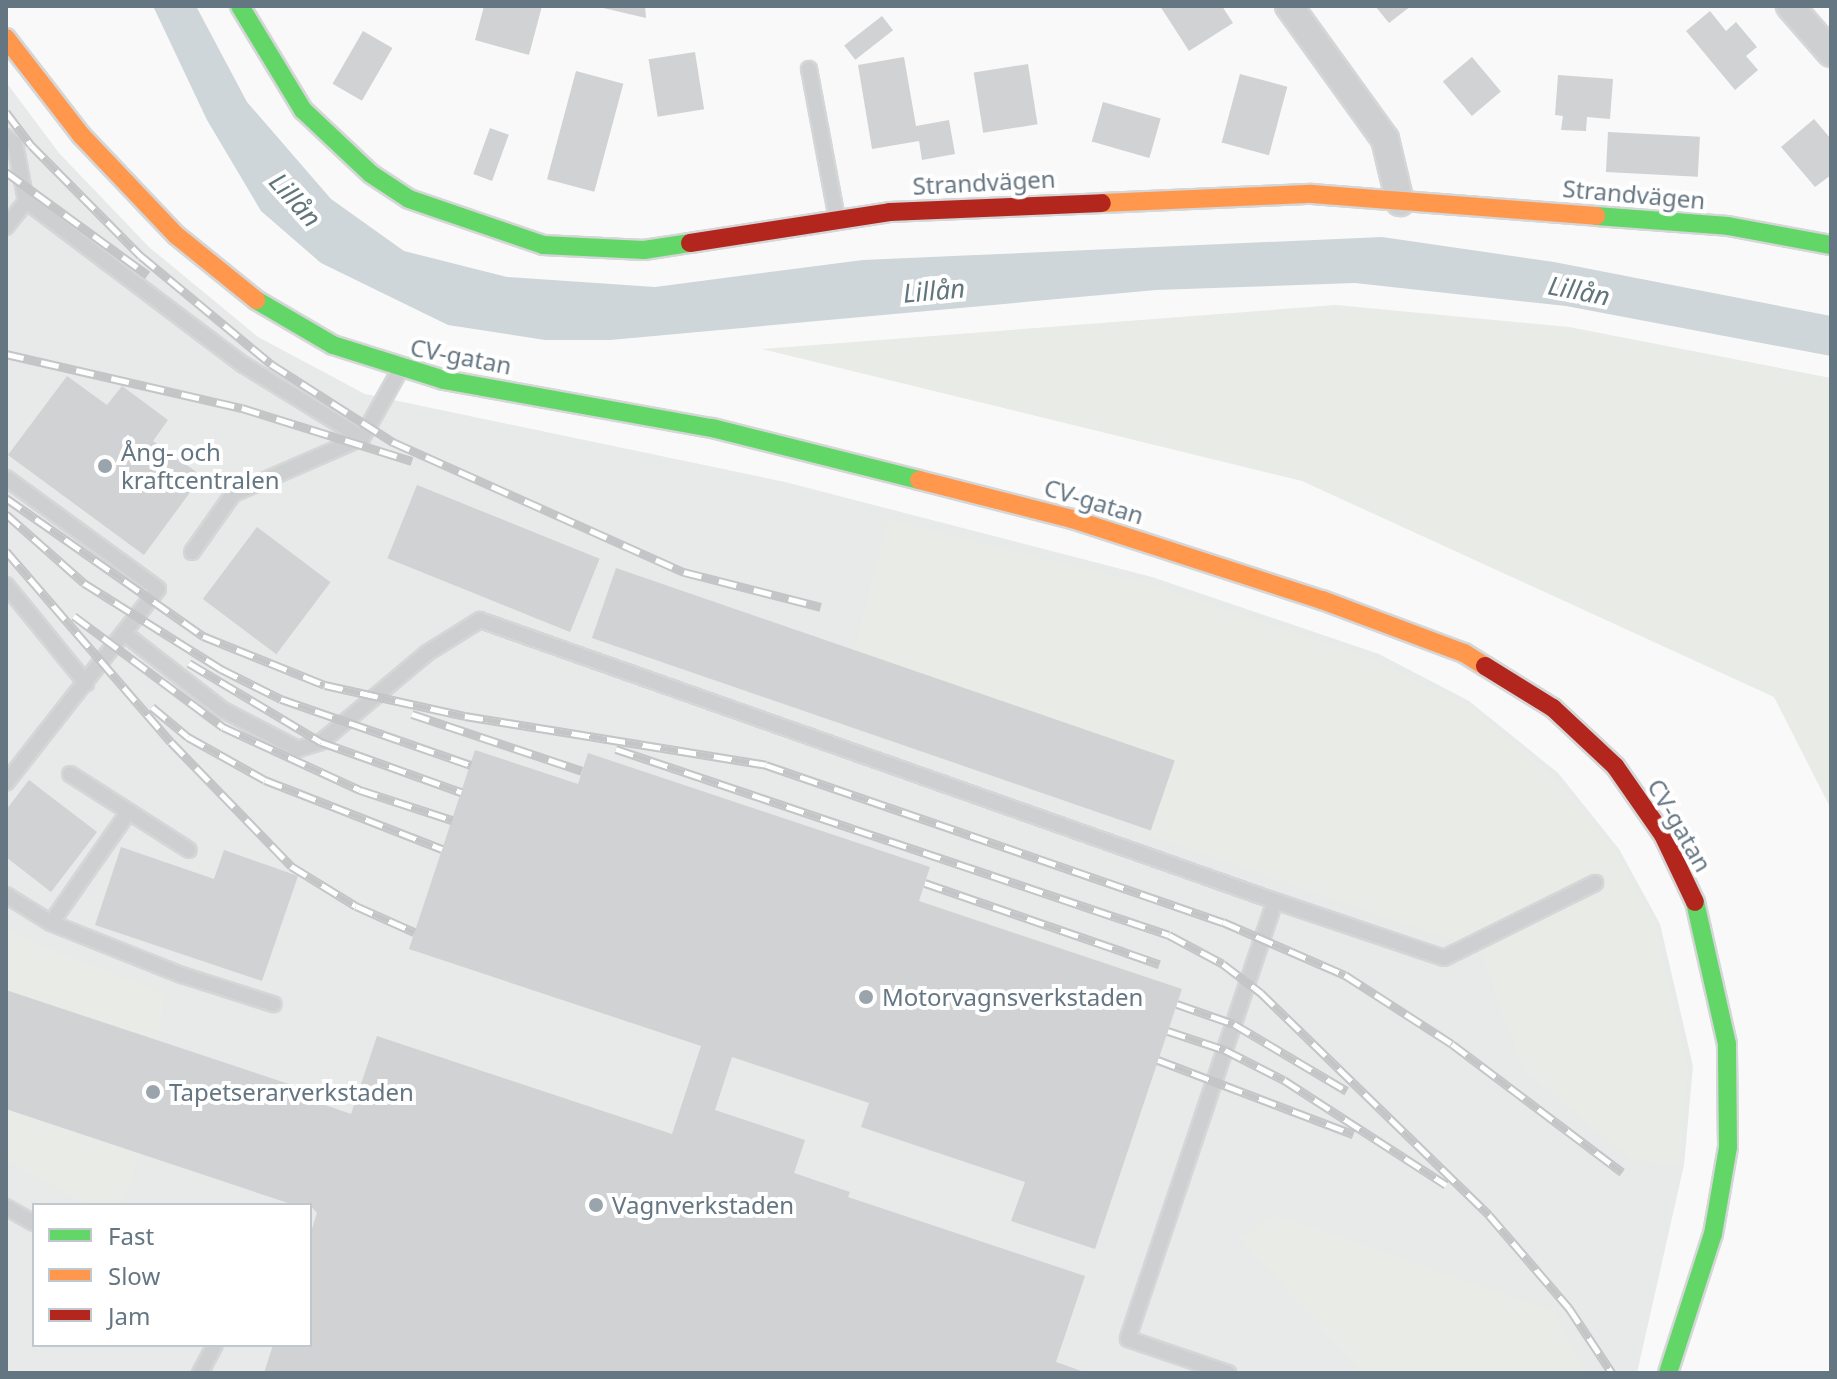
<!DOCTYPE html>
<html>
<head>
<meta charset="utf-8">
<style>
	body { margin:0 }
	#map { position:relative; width:1837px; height:1379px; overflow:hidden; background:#f9f9f9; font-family:"Noto Sans",sans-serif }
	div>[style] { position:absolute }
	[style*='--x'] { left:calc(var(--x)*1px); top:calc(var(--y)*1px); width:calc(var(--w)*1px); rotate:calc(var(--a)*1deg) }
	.built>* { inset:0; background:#e8e9e9 }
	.green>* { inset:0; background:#e8ebe6 }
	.water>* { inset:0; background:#ced6d9 }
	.building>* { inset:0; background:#d0d2d3; transform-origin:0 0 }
	.roads { filter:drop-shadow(2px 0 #d5d6d7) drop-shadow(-2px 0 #d5d6d7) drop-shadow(0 2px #d5d6d7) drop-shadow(0 -2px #d5d6d7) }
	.lane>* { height:14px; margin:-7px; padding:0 7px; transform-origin:7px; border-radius:7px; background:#cecfd0 }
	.street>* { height:26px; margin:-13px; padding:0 13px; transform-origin:13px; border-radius:13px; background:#cecfd0 }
	.fast>* { height:18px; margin:-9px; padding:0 9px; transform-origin:9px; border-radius:9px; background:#63d668 }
	.slow>* { height:18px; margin:-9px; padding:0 9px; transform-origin:9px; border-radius:9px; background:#ff974d }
	.jam>* { height:18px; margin:-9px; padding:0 9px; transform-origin:9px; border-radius:9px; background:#b3261e }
	.rail>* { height:9px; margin-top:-4.5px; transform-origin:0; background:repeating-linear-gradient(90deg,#fff 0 18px,#c3c5c6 0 36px); box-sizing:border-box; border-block:2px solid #c3c5c6 }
	.dots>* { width:22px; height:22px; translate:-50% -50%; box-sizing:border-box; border:4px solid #fff; border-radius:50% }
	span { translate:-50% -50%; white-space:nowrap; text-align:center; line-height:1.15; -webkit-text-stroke:8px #fff; paint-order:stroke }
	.street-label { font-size:24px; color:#657683 }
	.poi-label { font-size:24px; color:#657683 }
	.left { translate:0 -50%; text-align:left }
	.water-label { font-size:26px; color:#60757c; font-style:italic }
	.frame { position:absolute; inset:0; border:8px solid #657683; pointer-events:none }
	.legend { position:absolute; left:32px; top:1203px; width:280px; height:144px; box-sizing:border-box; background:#fff; border:2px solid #c1c8cd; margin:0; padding:10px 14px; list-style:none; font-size:24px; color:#657683 }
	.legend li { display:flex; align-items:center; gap:16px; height:40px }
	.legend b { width:40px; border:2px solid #c1c8cd }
</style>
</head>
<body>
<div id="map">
	<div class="built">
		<div style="clip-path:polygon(evenodd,6px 82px,59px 153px,149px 247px,258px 337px,365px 394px,785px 482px,1152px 577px,1379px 654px,1469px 701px,1558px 773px,1619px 849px,1660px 924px,1693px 1066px,1684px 1165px,1637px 1373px,6px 1373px,6px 82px,34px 1205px,310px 1205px,310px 1345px,34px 1345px,34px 1205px)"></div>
	</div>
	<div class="green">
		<div style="clip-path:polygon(1336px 305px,1569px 327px,1831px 378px,1831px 809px,1774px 697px,1302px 481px,762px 349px)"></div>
		<div style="clip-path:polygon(888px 520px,1156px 586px,1377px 661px,1467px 704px,1556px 778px,1614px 848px,1655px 922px,1688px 1065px,1680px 1165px,1632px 1161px,1522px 1068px,1480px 950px,1148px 834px,1172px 765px,853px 652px)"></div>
		<div style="clip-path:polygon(6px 927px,41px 946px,164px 993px,159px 1041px,6px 990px)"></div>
		<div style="clip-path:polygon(6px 1109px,140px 1153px,123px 1205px,85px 1205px,6px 1159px)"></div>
		<div style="clip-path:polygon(1274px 1214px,1555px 1312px,1586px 1373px,1362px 1373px,1241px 1239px)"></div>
	</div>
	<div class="water">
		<div style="clip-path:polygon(153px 6px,196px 6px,247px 102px,331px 199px,404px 251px,507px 277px,655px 287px,863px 260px,1382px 237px,1554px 262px,1831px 316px,1831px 356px,1566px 306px,1355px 283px,1156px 290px,610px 340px,545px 340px,448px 325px,321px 263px,261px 211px,207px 120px)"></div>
	</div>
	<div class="building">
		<div style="clip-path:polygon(484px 6px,542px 6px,529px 55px,475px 40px)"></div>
		<div style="clip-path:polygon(645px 6px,646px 18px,599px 7px,599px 6px)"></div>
		<div style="clip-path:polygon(1160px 6px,1222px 6px,1233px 23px,1189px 51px)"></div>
		<div style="clip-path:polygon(1375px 6px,1411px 6px,1389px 23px)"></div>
		<div style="clip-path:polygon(1710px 11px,1726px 31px,1736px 22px,1757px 47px,1746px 56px,1758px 70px,1735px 90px,1686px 31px)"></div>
		<div style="left:882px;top:16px;width:18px;height:48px;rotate:52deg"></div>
		<div style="left:363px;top:31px;width:34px;height:61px;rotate:30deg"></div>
		<div style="left:695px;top:52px;width:58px;height:47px;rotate:81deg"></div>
		<div style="clip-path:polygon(904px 57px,916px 126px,949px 120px,955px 154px,922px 160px,919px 141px,872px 149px,858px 65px)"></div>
		<div style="left:1472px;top:57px;width:45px;height:38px;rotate:50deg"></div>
		<div style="left:1028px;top:64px;width:61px;height:55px;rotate:81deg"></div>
		<div style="left:576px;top:71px;width:49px;height:112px;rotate:15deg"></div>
		<div style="left:1240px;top:74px;width:49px;height:71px;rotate:15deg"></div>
		<div style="clip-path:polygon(1558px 75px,1613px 79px,1610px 119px,1587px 117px,1586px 131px,1561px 130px,1563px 116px,1555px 115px)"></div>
		<div style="left:1103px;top:102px;width:60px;height:41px;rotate:16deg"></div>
		<div style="clip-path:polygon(1814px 119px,1831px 139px,1831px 175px,1815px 187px,1781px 147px)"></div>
		<div style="left:490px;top:128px;width:20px;height:49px;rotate:20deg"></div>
		<div style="left:1608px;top:132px;width:92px;height:40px;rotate:3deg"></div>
		<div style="clip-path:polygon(67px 376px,107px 405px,122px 386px,168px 420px,153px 441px,202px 476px,144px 555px,8px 455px)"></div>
		<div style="left:417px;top:485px;width:197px;height:79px;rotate:22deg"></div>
		<div style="left:257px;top:527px;width:92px;height:90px;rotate:37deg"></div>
		<div style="left:616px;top:568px;width:591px;height:74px;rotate:19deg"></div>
		<div style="clip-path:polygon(475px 750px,578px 784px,588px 753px,930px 867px,919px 901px,1182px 989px,1095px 1249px,1011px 1221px,1025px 1182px,861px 1127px,869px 1103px,732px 1057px,715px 1110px,805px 1140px,794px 1173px,850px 1192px,848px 1197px,1085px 1276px,1056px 1362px,1087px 1373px,264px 1373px,273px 1345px,310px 1345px,310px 1235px,317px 1213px,310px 1205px,294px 1205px,6px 1109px,6px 990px,301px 1088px,299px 1096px,351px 1114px,377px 1036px,672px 1134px,701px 1046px,409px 949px)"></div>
		<div style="clip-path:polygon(29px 780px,97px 832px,51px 892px,6px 857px,6px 810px)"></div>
		<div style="clip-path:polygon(121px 847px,214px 879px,224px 850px,298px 876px,262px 981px,95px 925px)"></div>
	</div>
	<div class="roads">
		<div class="lane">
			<div style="--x:809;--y:69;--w:153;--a:79.4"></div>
			<div style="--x:6;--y:137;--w:11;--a:38"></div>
			<div style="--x:15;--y:144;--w:58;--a:79.1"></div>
			<div style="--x:6;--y:227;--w:33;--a:-52"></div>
			<div style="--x:26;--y:201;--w:273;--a:37"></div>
			<div style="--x:244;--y:365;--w:139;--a:31.7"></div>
			<div style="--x:6;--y:478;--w:188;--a:36.1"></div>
			<div style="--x:158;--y:589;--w:246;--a:128.1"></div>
			<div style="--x:192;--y:552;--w:71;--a:-54.7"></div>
			<div style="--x:233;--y:494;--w:141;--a:-23.5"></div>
			<div style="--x:362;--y:438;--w:78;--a:-60.8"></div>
			<div style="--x:6;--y:585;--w:127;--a:50.8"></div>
			<div style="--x:125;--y:634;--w:124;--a:37.8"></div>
			<div style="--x:223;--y:710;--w:85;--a:27.5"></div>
			<div style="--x:298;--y:749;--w:24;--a:-17"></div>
			<div style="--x:321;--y:742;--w:138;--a:-40"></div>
			<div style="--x:427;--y:653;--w:62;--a:-31.9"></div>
			<div style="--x:480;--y:620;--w:843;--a:19.47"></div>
			<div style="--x:1275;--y:901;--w:462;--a:108.6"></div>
			<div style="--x:1128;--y:1339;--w:106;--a:18.8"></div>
			<div style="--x:70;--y:774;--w:141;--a:32.6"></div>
			<div style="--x:6;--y:895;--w:53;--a:31.9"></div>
			<div style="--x:51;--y:923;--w:141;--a:21.7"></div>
			<div style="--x:182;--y:975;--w:96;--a:17.7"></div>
			<div style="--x:1275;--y:901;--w:178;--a:18.6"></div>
			<div style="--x:1444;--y:958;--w:169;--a:-26.4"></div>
			<div style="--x:51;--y:923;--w:133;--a:-55.1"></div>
			<div style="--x:6;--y:1207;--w:32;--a:30"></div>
			<div style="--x:200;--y:1373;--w:32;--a:-62"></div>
		</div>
		<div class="street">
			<div style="--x:1289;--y:6;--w:164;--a:54.2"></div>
			<div style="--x:1385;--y:139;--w:65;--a:76.6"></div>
			<div style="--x:1790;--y:6;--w:62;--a:48.9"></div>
		</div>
		<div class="fast">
			<div style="--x:240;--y:6;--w:122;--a:58.8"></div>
			<div style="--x:303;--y:110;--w:93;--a:43.3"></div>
			<div style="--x:371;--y:174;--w:45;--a:33.3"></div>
			<div style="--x:409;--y:199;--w:142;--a:18.9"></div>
			<div style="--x:543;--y:245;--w:101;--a:2.8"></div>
			<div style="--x:644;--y:250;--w:47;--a:-8.7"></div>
			<div style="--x:1596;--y:216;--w:132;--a:4.3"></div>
			<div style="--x:1728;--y:226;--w:105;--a:10.5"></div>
			<div style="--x:256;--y:300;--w:89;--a:30.3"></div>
			<div style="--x:333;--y:345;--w:116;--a:17.5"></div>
			<div style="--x:444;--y:380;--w:272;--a:10.2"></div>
			<div style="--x:712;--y:428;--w:213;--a:14.1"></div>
			<div style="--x:1668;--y:1373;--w:146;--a:-72.1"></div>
			<div style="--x:1713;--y:1234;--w:88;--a:-80.2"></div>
			<div style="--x:1728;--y:1147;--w:103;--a:-90.6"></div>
			<div style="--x:1727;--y:1044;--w:146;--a:-102.7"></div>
		</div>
		<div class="slow">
			<div style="--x:6;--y:38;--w:123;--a:52.3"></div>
			<div style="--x:81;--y:135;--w:139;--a:46.5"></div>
			<div style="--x:177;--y:236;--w:102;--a:39"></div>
			<div style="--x:1102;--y:203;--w:210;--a:-2.5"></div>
			<div style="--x:1312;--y:194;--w:285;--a:4.4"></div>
			<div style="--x:919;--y:480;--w:158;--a:14.3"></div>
			<div style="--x:1072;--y:519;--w:263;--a:18"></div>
			<div style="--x:1322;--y:600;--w:152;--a:20.5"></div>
			<div style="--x:1464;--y:653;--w:25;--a:32"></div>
		</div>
		<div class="jam">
			<div style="--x:690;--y:243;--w:202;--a:-8.8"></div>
			<div style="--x:890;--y:212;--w:212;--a:-2.4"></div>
			<div style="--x:1485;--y:666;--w:80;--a:31.7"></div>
			<div style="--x:1553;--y:708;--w:85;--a:43.1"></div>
			<div style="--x:1615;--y:766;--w:84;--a:55.2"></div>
			<div style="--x:1663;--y:835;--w:74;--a:64.5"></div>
		</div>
	</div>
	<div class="rail">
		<div style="--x:6;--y:112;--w:41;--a:52.9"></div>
		<div style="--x:31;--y:145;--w:156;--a:45.3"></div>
		<div style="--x:141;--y:256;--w:169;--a:39.7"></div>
		<div style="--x:271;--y:364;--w:145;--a:32.6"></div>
		<div style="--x:393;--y:442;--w:319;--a:24.1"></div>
		<div style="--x:684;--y:572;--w:141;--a:14.3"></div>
		<div style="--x:6;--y:172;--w:175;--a:36"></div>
		<div style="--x:6;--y:354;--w:242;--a:12.9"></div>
		<div style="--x:242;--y:408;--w:178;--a:17.3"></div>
		<div style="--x:6;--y:498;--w:241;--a:35"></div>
		<div style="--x:203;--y:636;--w:131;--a:21.9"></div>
		<div style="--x:325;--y:685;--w:143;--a:12.5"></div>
		<div style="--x:465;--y:716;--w:305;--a:9.2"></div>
		<div style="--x:766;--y:765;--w:483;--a:19"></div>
		<div style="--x:1223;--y:922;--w:133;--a:23.5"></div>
		<div style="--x:1345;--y:975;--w:127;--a:32.8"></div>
		<div style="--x:1452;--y:1044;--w:213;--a:37"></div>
		<div style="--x:6;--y:514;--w:104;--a:41.5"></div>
		<div style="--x:84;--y:583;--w:162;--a:32.1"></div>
		<div style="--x:221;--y:669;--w:67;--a:26.6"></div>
		<div style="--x:281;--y:699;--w:201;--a:19.2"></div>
		<div style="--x:6;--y:551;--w:252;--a:49.2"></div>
		<div style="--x:171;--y:742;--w:173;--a:45.9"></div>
		<div style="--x:291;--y:866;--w:76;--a:31.6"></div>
		<div style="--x:356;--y:906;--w:64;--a:24.1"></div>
		<div style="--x:74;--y:616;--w:186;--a:36.7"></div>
		<div style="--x:223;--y:727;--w:151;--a:24.7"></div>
		<div style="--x:360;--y:790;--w:97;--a:18.1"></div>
		<div style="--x:189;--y:663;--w:154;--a:30.9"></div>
		<div style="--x:321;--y:742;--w:149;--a:19.7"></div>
		<div style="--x:152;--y:707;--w:47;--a:39.8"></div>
		<div style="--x:188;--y:737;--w:88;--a:29.2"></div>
		<div style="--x:265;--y:780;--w:190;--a:21.3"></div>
		<div style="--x:412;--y:714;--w:179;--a:18.5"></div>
		<div style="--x:616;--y:749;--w:583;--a:18.59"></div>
		<div style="--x:1169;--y:935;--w:61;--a:28.2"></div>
		<div style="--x:1223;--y:964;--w:48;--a:37.3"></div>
		<div style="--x:1261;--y:993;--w:318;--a:44.2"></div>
		<div style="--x:1489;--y:1215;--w:123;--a:49.3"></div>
		<div style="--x:1569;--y:1308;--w:78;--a:56.5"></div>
		<div style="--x:925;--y:883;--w:248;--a:19.1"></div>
		<div style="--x:1177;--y:1004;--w:60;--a:19.3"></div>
		<div style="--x:1234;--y:1024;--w:131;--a:30.7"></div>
		<div style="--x:1168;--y:1031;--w:60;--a:18.4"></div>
		<div style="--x:1225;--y:1050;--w:66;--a:27"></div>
		<div style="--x:1284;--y:1080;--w:193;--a:32.9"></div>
		<div style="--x:1158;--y:1060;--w:209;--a:20.8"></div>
	</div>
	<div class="dots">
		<div style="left:105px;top:466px;background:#99a4ac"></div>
		<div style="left:866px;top:997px;background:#99a4ac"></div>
		<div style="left:153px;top:1092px;background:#99a4ac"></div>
		<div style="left:596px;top:1205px;background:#99a4ac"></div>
	</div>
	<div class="street-label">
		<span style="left:984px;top:182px;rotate:-3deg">Strandvägen</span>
		<span style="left:1634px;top:194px;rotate:5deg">Strandvägen</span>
		<span style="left:461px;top:356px;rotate:11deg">CV-gatan</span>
		<span style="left:1094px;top:501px;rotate:17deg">CV-gatan</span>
		<span style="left:1680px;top:825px;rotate:60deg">CV-gatan</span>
	</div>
	<div class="poi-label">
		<span class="left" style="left:121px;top:466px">Ång- och<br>kraftcentralen</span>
		<span class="left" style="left:882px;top:997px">Motorvagnsverkstaden</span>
		<span class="left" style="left:169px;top:1092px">Tapetserarverkstaden</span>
		<span class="left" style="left:612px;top:1205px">Vagnverkstaden</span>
	</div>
	<div class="water-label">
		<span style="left:295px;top:200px;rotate:48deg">Lillån</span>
		<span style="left:934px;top:291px;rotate:-5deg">Lillån</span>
		<span style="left:1579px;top:291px;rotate:11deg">Lillån</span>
	</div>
	<div class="frame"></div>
	<ul class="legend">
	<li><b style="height:10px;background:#63d668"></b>Fast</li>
	<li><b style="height:10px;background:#ff974d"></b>Slow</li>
	<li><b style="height:10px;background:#b3261e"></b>Jam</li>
	</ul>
</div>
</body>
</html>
